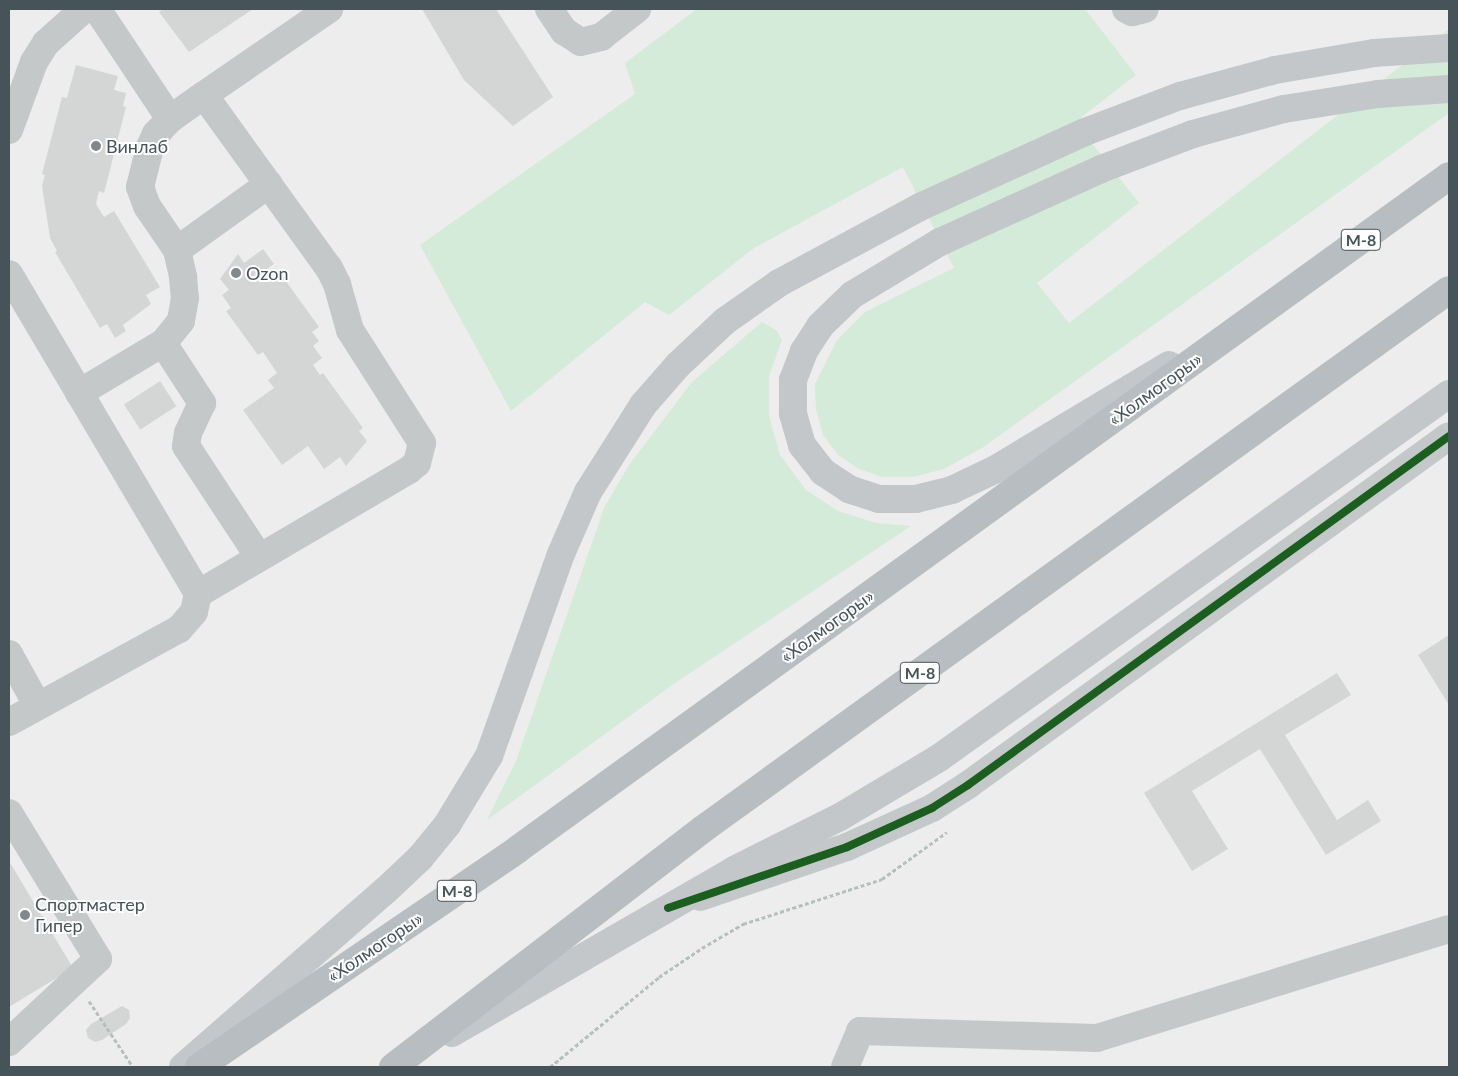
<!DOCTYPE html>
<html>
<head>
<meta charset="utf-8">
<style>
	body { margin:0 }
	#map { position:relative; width:1458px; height:1076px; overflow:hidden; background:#eeeded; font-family:Lato,sans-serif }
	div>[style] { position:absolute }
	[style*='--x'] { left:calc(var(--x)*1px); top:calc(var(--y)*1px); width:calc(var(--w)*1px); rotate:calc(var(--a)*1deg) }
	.green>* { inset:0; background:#d3ebd8 }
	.building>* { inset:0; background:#d4d5d5; transform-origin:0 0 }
	.path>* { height:3px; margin-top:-1.5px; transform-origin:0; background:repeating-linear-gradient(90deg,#b5c0bb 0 4px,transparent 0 6.5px) }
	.minor>* { height:28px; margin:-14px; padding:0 14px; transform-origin:14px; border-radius:14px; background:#c5c8c9 }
	.major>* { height:28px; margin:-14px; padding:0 14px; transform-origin:14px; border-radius:14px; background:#c3c7c9 }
	.highway>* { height:28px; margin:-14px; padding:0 14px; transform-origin:14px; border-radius:14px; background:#b8bdc1 }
	.cycleway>* { height:8px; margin:-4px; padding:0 4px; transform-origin:4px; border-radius:4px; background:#1b5e20 }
	.dots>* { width:14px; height:14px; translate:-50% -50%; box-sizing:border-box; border:2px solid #fff; border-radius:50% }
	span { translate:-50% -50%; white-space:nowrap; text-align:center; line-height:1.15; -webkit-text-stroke:4px #fff; paint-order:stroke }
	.shield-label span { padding:1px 4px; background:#fff; border:1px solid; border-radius:4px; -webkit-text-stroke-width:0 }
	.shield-label { font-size:16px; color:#465358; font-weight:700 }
	.poi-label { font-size:18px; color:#465358 }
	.left { translate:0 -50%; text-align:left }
	.street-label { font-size:18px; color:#465358 }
	.frame { position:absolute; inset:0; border:10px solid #465358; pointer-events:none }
</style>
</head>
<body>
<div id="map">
	<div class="green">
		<div style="clip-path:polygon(697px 9px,1085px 9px,1136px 75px,1075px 122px,1139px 203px,1037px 283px,1069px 323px,1449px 29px,1449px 113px,982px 448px,944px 469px,913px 477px,882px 477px,859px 469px,838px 455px,823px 435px,816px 409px,815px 384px,837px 340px,865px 312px,954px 268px,903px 167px,754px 248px,669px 315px,645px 302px,511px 411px,420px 245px,635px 94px,625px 63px)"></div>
		<div style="clip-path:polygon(762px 322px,776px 330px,782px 340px,769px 376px,769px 416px,780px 455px,806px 490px,838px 511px,876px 523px,911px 526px,675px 683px,487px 820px,516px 761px,604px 508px,629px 465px,692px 382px)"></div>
	</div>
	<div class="building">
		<div style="clip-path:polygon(164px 9px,253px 9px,189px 52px,159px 12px)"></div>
		<div style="clip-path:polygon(422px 9px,496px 9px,553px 97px,513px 126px,464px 80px)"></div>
		<div style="clip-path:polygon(76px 65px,118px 76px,114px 90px,126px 93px,123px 106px,126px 107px,104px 193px,99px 191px,96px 204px,104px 217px,114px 211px,160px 287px,146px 295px,151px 304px,123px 325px,126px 331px,115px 338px,107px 324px,100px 328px,55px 252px,57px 251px,50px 238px,42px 186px,45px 175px,42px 174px,62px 97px,67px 98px)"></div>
		<div style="clip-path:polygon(263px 249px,274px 264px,267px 269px,273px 278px,280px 273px,319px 327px,312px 332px,319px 341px,313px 346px,322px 358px,313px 365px,320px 375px,323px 373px,363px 428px,359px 431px,367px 441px,346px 466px,340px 457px,324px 469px,308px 446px,282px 465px,243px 410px,274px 388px,268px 380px,277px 373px,263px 352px,258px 355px,226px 311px,231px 308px,222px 295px,229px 290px,220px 279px,238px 254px,244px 263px)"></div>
		<div style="left:160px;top:381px;width:30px;height:43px;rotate:57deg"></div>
		<div style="clip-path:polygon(1449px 635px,1449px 705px,1418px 655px)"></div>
		<div style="clip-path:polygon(1337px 673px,1351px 695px,1285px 735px,1337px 820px,1368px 800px,1381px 821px,1326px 855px,1260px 749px,1192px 791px,1228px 849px,1192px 871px,1144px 793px)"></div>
		<div style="clip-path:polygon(9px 861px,73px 968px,9px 1007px)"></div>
		<div style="clip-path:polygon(122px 1006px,129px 1010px,130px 1018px,126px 1024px,102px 1040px,95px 1042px,88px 1038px,86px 1030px,91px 1024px)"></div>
	</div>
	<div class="path">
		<div style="--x:89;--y:1001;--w:79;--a:56.3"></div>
		<div style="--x:550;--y:1067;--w:141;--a:-39.5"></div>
		<div style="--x:659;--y:977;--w:52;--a:-34"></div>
		<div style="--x:702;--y:948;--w:48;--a:-30.3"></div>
		<div style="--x:743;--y:924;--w:146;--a:-17.9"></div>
		<div style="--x:882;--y:879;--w:80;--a:-35.9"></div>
	</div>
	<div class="minor">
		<div style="--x:97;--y:9;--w:132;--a:56.4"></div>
		<div style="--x:170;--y:119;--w:42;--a:-35.2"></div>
		<div style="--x:204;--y:95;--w:213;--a:54.2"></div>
		<div style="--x:329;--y:268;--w:18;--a:63"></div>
		<div style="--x:337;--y:284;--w:48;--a:74.2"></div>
		<div style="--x:350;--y:330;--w:134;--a:57.5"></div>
		<div style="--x:422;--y:443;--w:21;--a:104"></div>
		<div style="--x:417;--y:463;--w:11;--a:139"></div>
		<div style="--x:409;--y:470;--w:245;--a:149.6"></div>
		<div style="--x:549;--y:9;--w:27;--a:56"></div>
		<div style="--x:564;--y:31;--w:20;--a:33"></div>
		<div style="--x:581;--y:42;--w:21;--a:-14"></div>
		<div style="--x:601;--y:37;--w:46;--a:-37.9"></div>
		<div style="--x:1126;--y:9;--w:7;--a:27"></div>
		<div style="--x:1132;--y:12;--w:13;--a:-13"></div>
		<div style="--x:204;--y:95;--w:152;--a:-34.5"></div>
		<div style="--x:170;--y:119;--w:21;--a:133"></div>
		<div style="--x:156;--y:134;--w:14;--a:115"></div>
		<div style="--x:150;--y:147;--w:41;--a:104"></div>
		<div style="--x:140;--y:187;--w:20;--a:70"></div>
		<div style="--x:147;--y:206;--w:53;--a:55.7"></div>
		<div style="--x:177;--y:250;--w:28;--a:77"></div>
		<div style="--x:183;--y:277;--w:21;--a:85"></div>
		<div style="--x:185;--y:298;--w:23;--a:100"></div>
		<div style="--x:181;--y:321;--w:28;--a:129"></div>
		<div style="--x:163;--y:343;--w:72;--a:57"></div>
		<div style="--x:202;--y:403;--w:33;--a:115"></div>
		<div style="--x:188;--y:433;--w:13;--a:99"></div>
		<div style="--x:186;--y:446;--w:133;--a:56.7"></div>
		<div style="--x:9;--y:130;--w:72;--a:-69.8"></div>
		<div style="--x:34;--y:62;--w:22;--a:-58"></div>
		<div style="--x:46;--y:43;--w:51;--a:-41.8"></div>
		<div style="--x:177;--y:250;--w:113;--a:-35.7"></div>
		<div style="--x:9;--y:274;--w:372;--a:59.4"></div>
		<div style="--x:198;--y:594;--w:18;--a:103"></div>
		<div style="--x:194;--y:612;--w:23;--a:131"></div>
		<div style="--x:179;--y:629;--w:194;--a:151.3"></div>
		<div style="--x:79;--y:393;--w:98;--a:-30.8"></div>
		<div style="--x:9;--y:654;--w:58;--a:61.2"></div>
		<div style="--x:9;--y:813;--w:171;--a:58.6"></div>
		<div style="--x:98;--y:959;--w:122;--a:137"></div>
		<div style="--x:700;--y:897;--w:155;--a:-18.8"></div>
		<div style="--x:847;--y:847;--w:94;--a:-24.6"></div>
		<div style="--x:932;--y:808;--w:43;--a:-32.6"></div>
		<div style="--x:968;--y:785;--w:594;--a:-35.96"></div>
		<div style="--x:845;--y:1067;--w:39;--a:-67"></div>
		<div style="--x:860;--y:1031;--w:237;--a:1.7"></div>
		<div style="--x:1097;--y:1038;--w:368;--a:-17.2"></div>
	</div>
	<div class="major">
		<div style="--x:1169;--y:365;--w:204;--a:149"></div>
		<div style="--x:994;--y:470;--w:47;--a:154.5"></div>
		<div style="--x:952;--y:490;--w:37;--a:166"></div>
		<div style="--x:916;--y:499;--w:37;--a:180"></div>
		<div style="--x:879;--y:499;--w:32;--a:-162"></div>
		<div style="--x:849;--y:489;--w:31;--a:-147"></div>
		<div style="--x:823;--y:472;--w:34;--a:-128"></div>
		<div style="--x:802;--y:445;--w:33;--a:-106"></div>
		<div style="--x:793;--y:413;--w:33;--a:-90"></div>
		<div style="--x:793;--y:380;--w:31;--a:-69"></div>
		<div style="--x:804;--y:351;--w:30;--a:-57"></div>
		<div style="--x:820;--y:326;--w:45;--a:-44.1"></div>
		<div style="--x:852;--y:295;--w:103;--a:-31.1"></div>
		<div style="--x:940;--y:242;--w:177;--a:-24.4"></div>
		<div style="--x:1101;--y:169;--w:98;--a:-20.8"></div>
		<div style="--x:1193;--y:134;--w:94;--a:-15.4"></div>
		<div style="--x:1284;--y:109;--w:95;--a:-9.1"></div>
		<div style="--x:1378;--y:94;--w:71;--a:-4"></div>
		<div style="--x:452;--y:1033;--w:326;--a:-30"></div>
		<div style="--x:734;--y:870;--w:119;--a:-26.6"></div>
		<div style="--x:840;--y:817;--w:115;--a:-30.8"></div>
		<div style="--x:939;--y:758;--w:627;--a:-35.52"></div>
		<div style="--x:183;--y:1067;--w:269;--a:-41.1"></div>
		<div style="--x:386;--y:890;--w:47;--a:-43.3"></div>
		<div style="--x:420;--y:858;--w:43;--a:-50.7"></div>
		<div style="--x:447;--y:825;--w:81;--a:-58.7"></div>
		<div style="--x:489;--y:756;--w:214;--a:-70.4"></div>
		<div style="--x:561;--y:554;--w:68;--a:-66.5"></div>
		<div style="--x:588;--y:492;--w:103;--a:-57.7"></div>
		<div style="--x:643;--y:405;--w:53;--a:-48.8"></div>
		<div style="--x:678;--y:365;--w:64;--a:-43.1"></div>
		<div style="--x:725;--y:321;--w:66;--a:-35.1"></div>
		<div style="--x:779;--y:283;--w:162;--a:-28.3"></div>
		<div style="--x:922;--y:206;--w:179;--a:-24.4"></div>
		<div style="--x:1085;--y:132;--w:102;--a:-20.8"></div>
		<div style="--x:1180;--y:96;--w:98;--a:-15.3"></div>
		<div style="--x:1275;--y:70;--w:100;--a:-9.7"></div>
		<div style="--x:1374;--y:53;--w:75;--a:-3.8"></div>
	</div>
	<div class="highway">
		<div style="--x:199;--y:1067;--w:386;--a:-34.3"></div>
		<div style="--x:518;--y:849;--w:1149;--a:-35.86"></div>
		<div style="--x:393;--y:1067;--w:391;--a:-37.5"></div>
		<div style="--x:703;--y:829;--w:920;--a:-35.85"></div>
	</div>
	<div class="cycleway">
		<div style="--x:668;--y:908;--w:189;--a:-18.8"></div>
		<div style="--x:847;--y:847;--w:94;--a:-24.6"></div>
		<div style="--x:932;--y:808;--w:43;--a:-32.6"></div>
		<div style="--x:968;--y:785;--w:594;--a:-35.96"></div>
	</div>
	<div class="dots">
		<div style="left:96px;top:146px;background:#81898c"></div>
		<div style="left:236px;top:273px;background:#81898c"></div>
		<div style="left:25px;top:915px;background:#81898c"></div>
	</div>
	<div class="shield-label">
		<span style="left:1361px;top:240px">М-8</span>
		<span style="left:920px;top:673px">М-8</span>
		<span style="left:457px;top:891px">М-8</span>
	</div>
	<div class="poi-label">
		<span class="left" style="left:106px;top:146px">Винлаб</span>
		<span class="left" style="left:246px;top:273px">Ozon</span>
		<span class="left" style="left:35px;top:915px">Спортмастер<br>Гипер</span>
	</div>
	<div class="street-label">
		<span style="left:1155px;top:389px;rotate:-36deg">«Холмогоры»</span>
		<span style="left:827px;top:626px;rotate:-36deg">«Холмогоры»</span>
		<span style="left:375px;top:947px;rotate:-34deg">«Холмогоры»</span>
	</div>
	<div class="frame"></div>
</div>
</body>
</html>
